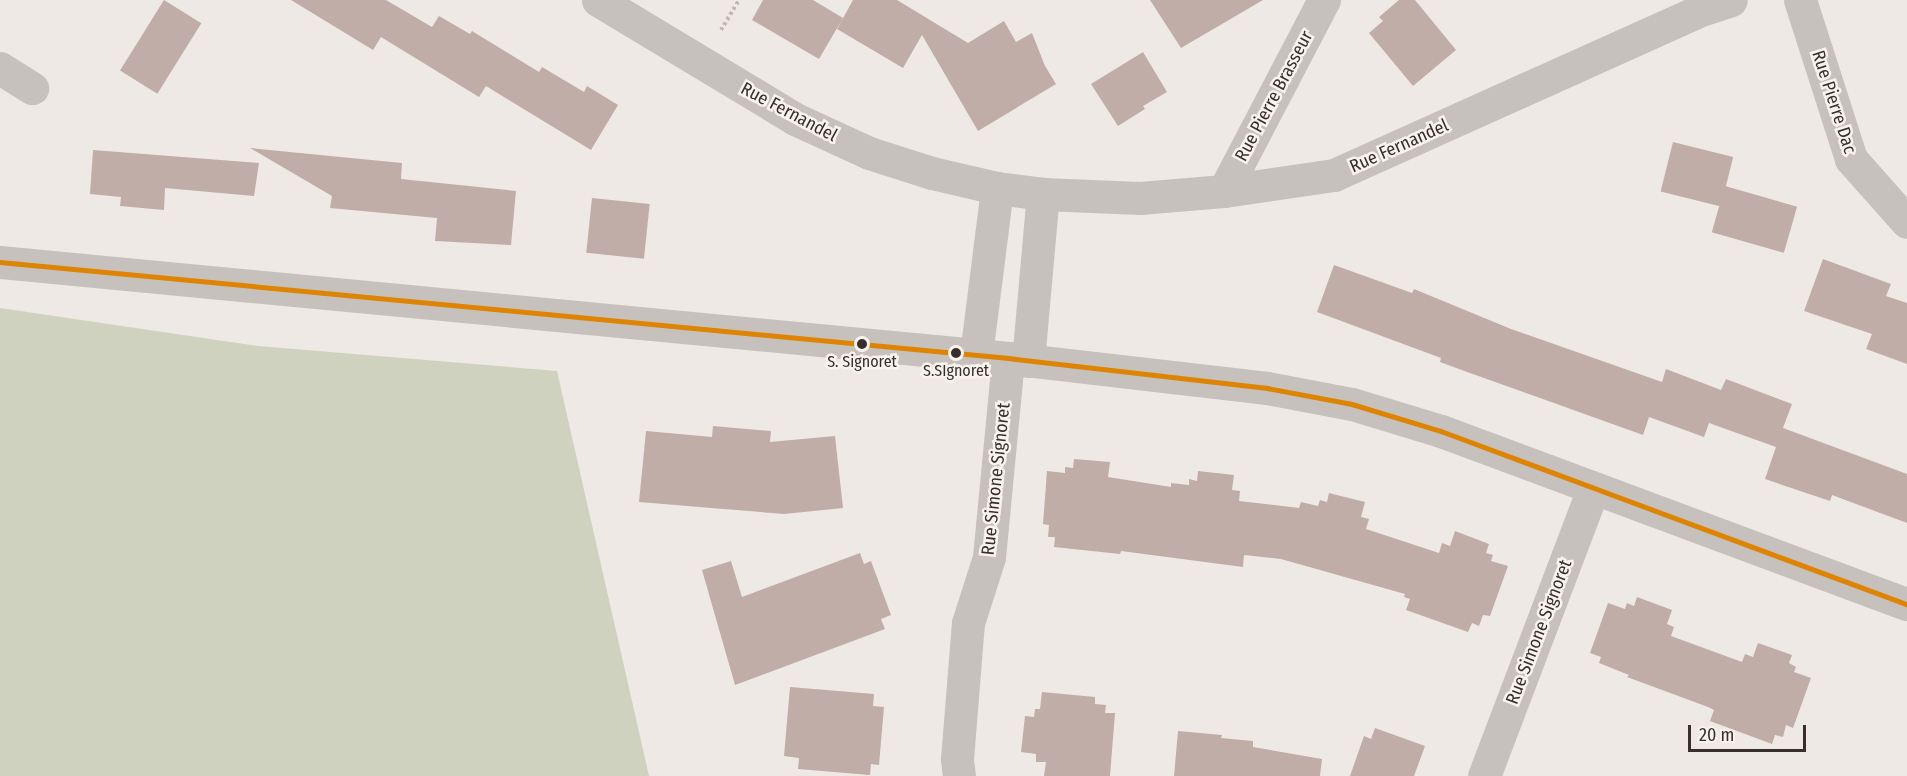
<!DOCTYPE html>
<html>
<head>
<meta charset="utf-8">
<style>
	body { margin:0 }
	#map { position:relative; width:1907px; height:776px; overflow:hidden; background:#eee9e4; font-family:"Fira Sans Condensed",sans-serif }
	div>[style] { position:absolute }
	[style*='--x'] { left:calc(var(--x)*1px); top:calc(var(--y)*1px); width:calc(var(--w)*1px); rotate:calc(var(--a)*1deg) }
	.green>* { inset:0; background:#d0d2c0 }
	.building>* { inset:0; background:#c0ada8; transform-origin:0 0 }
	.path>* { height:4px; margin-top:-2px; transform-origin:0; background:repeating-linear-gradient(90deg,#c0b9b6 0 3px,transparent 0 6px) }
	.street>* { height:33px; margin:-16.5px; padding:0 16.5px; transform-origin:16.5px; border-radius:16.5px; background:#c7c1bd }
	.bus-1>* { height:4.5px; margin:-2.25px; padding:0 2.25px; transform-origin:2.25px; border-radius:2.25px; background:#de8404 }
	.dots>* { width:16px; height:16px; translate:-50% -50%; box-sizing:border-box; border:3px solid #f9f3ed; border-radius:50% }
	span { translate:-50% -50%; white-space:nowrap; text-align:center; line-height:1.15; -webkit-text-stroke:5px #f9f3ed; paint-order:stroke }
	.bus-label { font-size:16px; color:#382e2b }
	.street-label { font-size:18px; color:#382e2b }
	.scale { position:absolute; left:1688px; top:725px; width:118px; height:27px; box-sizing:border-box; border:3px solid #382e2b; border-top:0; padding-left:8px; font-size:18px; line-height:21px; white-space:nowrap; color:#382e2b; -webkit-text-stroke:4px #f9f3ed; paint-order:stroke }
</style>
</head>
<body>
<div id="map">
	<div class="green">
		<div style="clip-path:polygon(0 308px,258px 346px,557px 371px,649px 776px,0 776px)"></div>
	</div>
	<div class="building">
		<div style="left:164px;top:0;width:44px;height:83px;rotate:32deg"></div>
		<div style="clip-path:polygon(291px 0,386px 0,432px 27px,439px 16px,470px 34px,472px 31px,539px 72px,542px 67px,584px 92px,587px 86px,618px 105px,591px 150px,486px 86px,479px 97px,381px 37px,373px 50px)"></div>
		<div style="clip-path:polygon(763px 0,813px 0,843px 18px,819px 59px,752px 20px)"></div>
		<div style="clip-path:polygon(853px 0,897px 0,968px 43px,1004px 21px,1016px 42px,1032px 33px,1045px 66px,1056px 84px,978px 131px,922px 35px,903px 68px,837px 29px)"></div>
		<div style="clip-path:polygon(1150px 0,1263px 0,1181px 48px)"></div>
		<div style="clip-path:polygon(1399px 0,1415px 0,1456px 50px,1413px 86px,1369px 33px,1383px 21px,1379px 17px)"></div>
		<div style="clip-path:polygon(1143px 52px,1167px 92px,1143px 106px,1145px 109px,1118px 126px,1091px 84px)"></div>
		<div style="left:1673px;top:142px;width:62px;height:51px;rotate:14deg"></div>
		<div style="clip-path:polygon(250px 148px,402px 163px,401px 179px,516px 191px,511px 245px,435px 241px,437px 218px,330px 208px,332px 196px)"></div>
		<div style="clip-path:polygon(93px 150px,259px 163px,254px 196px,165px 188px,164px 210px,120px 206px,121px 197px,90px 194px)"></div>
		<div style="left:1725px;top:186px;width:75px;height:48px;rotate:16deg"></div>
		<div style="left:592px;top:198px;width:58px;height:55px;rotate:6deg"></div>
		<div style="clip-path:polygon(1823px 259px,1891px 284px,1886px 296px,1907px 303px,1907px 364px,1866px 349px,1872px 334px,1804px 311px)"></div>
		<div style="clip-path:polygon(1334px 265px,1412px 293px,1414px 289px,1511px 329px,1662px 382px,1666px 369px,1721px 390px,1726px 379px,1792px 404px,1783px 428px,1907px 474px,1907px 523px,1832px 495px,1830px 501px,1765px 479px,1776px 447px,1709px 423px,1704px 437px,1649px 417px,1643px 435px,1470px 373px,1440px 362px,1441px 358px,1317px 312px)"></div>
		<div style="clip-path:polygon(713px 426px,771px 431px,770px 442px,835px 436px,843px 508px,784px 514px,639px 502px,646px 431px,712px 437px)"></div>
		<div style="clip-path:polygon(1074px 459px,1110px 462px,1108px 477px,1171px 487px,1171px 483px,1189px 485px,1189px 479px,1197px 481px,1198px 471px,1234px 475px,1232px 490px,1240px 491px,1239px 501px,1299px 508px,1301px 502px,1318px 506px,1320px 500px,1327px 502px,1329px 493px,1365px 502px,1361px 517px,1369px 519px,1366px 529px,1439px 553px,1442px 543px,1450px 546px,1455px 531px,1489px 544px,1486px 553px,1493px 555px,1491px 561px,1508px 566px,1490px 616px,1483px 615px,1479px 626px,1472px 623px,1468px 632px,1406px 610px,1410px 599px,1404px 597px,1405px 594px,1281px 559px,1244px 555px,1243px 567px,1121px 551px,1120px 554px,1054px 547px,1055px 537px,1048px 537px,1049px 525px,1043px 524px,1047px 471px,1065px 473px,1065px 467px,1073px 468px)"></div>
		<div style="clip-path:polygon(860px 553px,864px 564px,871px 561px,891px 615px,881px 619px,885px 629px,735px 685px,702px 570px,731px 561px,742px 597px)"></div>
		<div style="clip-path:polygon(1637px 597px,1672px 610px,1667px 624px,1674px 627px,1671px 636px,1742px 662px,1745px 654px,1753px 657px,1758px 643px,1792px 655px,1789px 663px,1796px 667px,1794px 672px,1811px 678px,1793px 728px,1786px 725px,1783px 737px,1775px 735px,1772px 744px,1710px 721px,1714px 710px,1708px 707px,1627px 677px,1629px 675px,1599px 663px,1601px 657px,1590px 653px,1608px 603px,1625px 609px,1627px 603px,1634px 606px)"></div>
		<div style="clip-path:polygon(790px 687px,874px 694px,873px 706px,884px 707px,879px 765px,871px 764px,870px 775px,798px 769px,799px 758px,784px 756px)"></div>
		<div style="clip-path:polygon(1042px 692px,1095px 697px,1095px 704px,1106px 705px,1105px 713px,1115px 713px,1110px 776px,1044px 776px,1046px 762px,1036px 762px,1036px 754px,1021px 752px,1025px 716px,1034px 717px,1035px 709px,1040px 709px)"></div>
		<div style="clip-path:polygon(1375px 728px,1425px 746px,1414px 776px,1350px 776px,1364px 736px,1371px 739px)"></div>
		<div style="clip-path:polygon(1178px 731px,1222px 735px,1221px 738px,1253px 741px,1253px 747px,1322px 759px,1320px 776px,1174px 776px)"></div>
	</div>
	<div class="path">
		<div style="--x:721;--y:30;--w:35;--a:-59"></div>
	</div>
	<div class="street">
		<div style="--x:598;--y:0;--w:230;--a:31.1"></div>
		<div style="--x:795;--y:119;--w:81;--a:24.7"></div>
		<div style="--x:869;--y:153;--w:66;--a:17.6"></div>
		<div style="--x:932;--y:173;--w:67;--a:13"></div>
		<div style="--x:997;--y:188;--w:46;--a:7.4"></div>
		<div style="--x:1043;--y:194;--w:97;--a:2.4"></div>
		<div style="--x:1140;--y:198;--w:84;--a:-4.8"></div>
		<div style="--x:1224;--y:191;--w:111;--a:-8.3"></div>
		<div style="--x:1334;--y:175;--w:406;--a:-24.2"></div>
		<div style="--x:1704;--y:9;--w:28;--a:-18"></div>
		<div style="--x:1800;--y:0;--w:167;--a:72.2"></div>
		<div style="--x:1851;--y:159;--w:84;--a:48.4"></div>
		<div style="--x:0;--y:68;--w:38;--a:32"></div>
		<div style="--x:1224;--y:191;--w:216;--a:-62.4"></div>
		<div style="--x:0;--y:262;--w:1013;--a:5.44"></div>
		<div style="--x:1008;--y:358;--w:261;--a:6.6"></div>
		<div style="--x:1267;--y:388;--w:86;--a:10.7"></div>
		<div style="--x:1352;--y:404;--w:93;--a:16.9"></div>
		<div style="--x:1441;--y:431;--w:497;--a:20.4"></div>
		<div style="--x:976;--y:355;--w:168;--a:-82.8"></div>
		<div style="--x:1028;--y:361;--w:168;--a:-84.9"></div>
		<div style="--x:959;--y:776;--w:17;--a:-97"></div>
		<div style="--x:957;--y:759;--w:136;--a:-85.4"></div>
		<div style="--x:968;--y:623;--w:69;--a:-72.3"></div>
		<div style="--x:989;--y:557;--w:200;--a:-84.5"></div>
		<div style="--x:1484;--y:776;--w:307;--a:-69.2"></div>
	</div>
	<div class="bus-1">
		<div style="--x:0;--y:262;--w:1013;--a:5.44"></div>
		<div style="--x:1008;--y:358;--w:261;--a:6.6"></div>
		<div style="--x:1267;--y:388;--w:86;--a:10.7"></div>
		<div style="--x:1352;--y:404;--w:93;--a:16.9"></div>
		<div style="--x:1441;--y:431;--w:497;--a:20.4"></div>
	</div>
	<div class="dots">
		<div style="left:862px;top:344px;background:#382e2b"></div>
		<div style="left:956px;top:353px;background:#382e2b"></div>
	</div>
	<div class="bus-label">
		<span style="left:862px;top:362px">S. Signoret</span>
		<span style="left:956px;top:371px">S.SIgnoret</span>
	</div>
	<div class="street-label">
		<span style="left:1274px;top:96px;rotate:-62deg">Rue Pierre Brasseur</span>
		<span style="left:1834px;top:102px;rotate:72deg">Rue Pierre Dac</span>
		<span style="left:789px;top:112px;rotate:28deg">Rue Fernandel</span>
		<span style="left:1399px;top:146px;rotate:-24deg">Rue Fernandel</span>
		<span style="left:996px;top:479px;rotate:-84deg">Rue Simone Signoret</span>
		<span style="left:1539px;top:632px;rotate:-69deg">Rue Simone Signoret</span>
	</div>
	<div class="scale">20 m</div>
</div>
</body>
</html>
